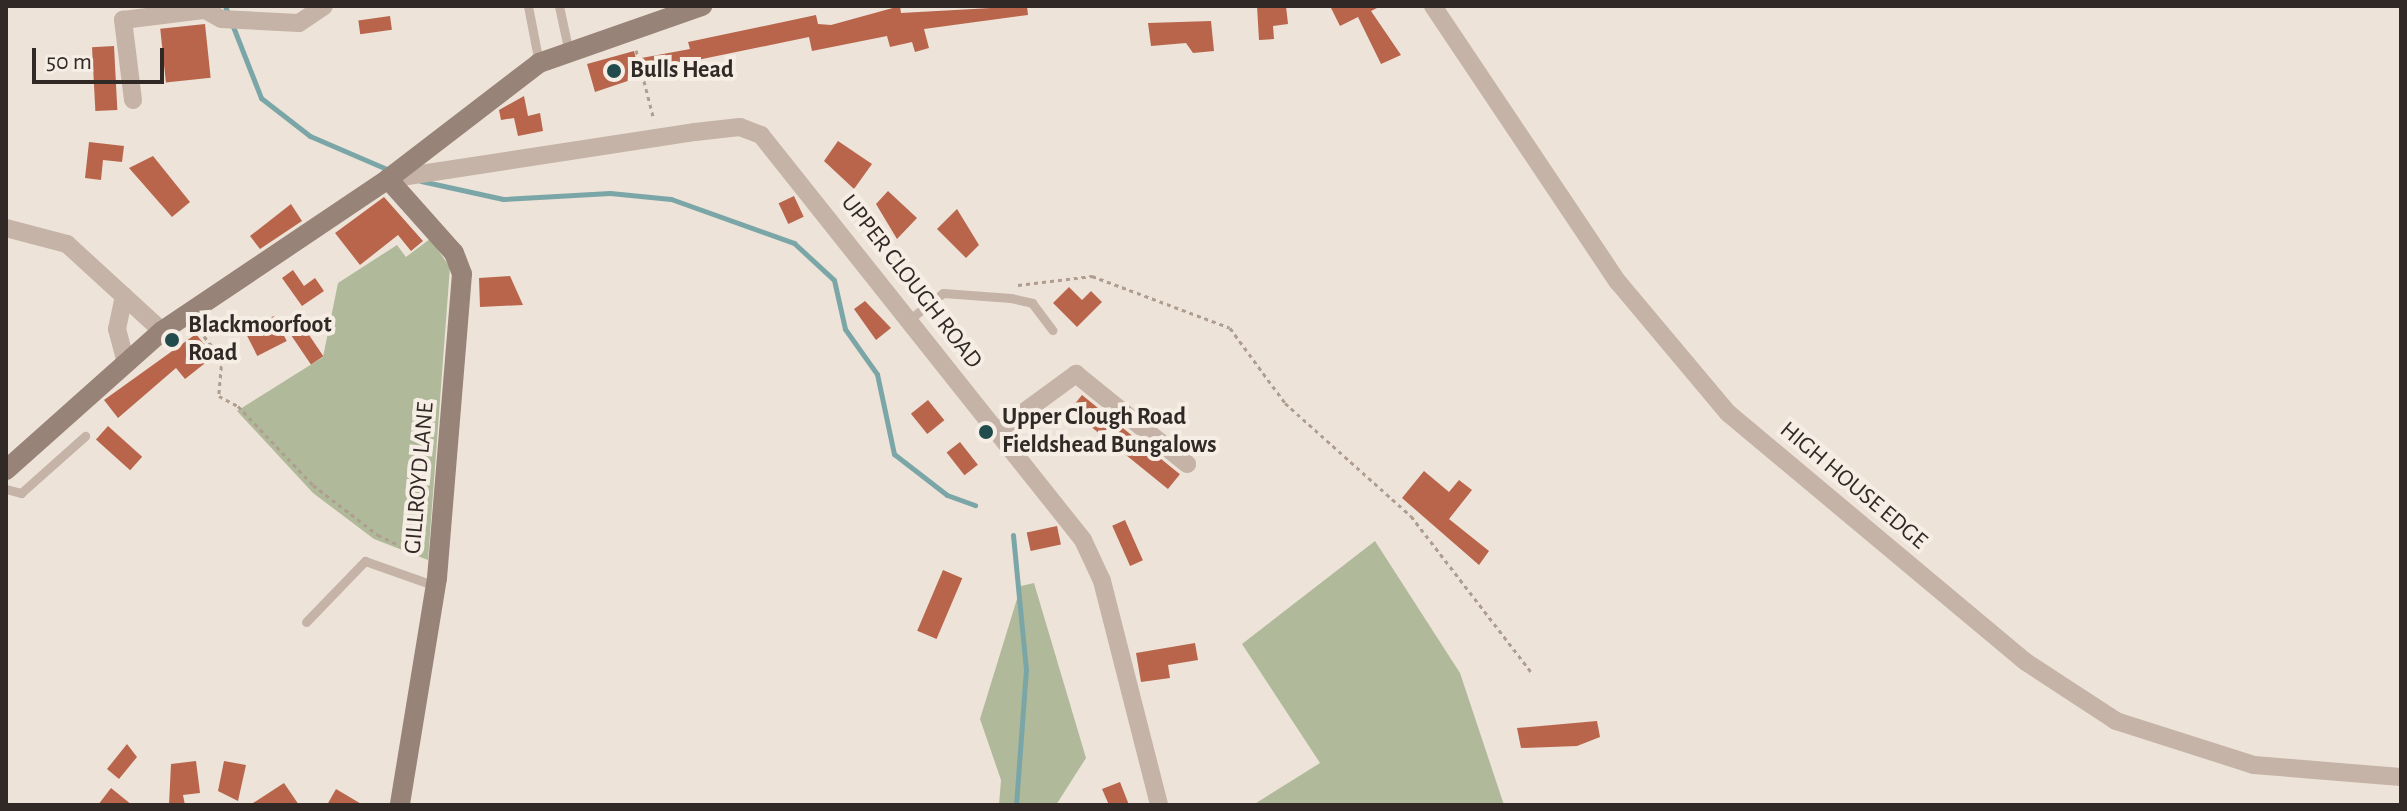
<!DOCTYPE html>
<html>
<head>
<meta charset="utf-8">
<style>
	body { margin:0 }
	#map { position:relative; width:2407px; height:811px; overflow:hidden; background:#ede3d8; font-family:"Alegreya Sans",sans-serif }
	div>[style] { position:absolute }
	[style*='--x'] { left:calc(var(--x)*1px); top:calc(var(--y)*1px); width:calc(var(--w)*1px); rotate:calc(var(--a)*1deg) }
	.green>* { inset:0; background:#b0ba9a }
	.stream>* { height:5px; margin:-2.5px; padding:0 2.5px; transform-origin:2.5px; border-radius:2.5px; background:#7ba6a7 }
	.building>* { inset:0; background:#b8654c; transform-origin:0 0 }
	.path>* { height:3px; margin-top:-1.5px; transform-origin:0; background:repeating-linear-gradient(90deg,#af9d90 0 4px,transparent 0 8px) }
	.lane>* { height:9px; margin:-4.5px; padding:0 4.5px; transform-origin:4.5px; border-radius:4.5px; background:#c4b3a6 }
	.street>* { height:18px; margin:-9px; padding:0 9px; transform-origin:9px; border-radius:9px; background:#c4b3a6 }
	.secondary>* { height:20px; margin:-10px; padding:0 10px; transform-origin:10px; border-radius:10px; background:#978378 }
	.dots>* { width:22px; height:22px; translate:-50% -50%; box-sizing:border-box; border:4px solid #f6ede4; border-radius:50% }
	span { translate:-50% -50%; white-space:nowrap; text-align:center; line-height:1.15; -webkit-text-stroke:8px #f6ede4; paint-order:stroke }
	.poi-label { font-size:24px; color:#312926; font-weight:700 }
	.left { translate:0 -50%; text-align:left }
	.street-label { font-size:24px; color:#312926 }
	.frame { position:absolute; inset:0; border:8px solid #312926; pointer-events:none }
	.scale { position:absolute; left:32px; top:48px; width:132px; height:36px; box-sizing:border-box; border:4px solid #312926; border-top:0; padding-left:10px; font-size:24px; line-height:28px; white-space:nowrap; color:#312926; -webkit-text-stroke:6px #f6ede4; paint-order:stroke }
</style>
</head>
<body>
<div id="map">
	<div class="green">
		<div style="clip-path:polygon(430px 239px,450px 267px,428px 560px,374px 539px,313px 493px,237px 411px,323px 357px,338px 283px,397px 245px,406px 257px)"></div>
		<div style="clip-path:polygon(1375px 541px,1460px 673px,1504px 805px,1253px 805px,1320px 763px,1242px 644px)"></div>
		<div style="clip-path:polygon(1034px 583px,1086px 758px,1056px 805px,999px 805px,1001px 780px,980px 719px,1021px 586px)"></div>
	</div>
	<div class="stream">
		<div style="--x:225;--y:6;--w:99;--a:68.6"></div>
		<div style="--x:261;--y:98;--w:62;--a:37.8"></div>
		<div style="--x:310;--y:136;--w:86;--a:23.3"></div>
		<div style="--x:421;--y:181;--w:84;--a:12.4"></div>
		<div style="--x:503;--y:199;--w:107;--a:-3.2"></div>
		<div style="--x:610;--y:193;--w:61;--a:5.6"></div>
		<div style="--x:671;--y:199;--w:131;--a:19.7"></div>
		<div style="--x:794;--y:243;--w:54;--a:42.8"></div>
		<div style="--x:834;--y:280;--w:50;--a:77.3"></div>
		<div style="--x:845;--y:329;--w:55;--a:54.6"></div>
		<div style="--x:877;--y:374;--w:82;--a:78"></div>
		<div style="--x:894;--y:454;--w:67;--a:37.7"></div>
		<div style="--x:947;--y:495;--w:30;--a:20"></div>
		<div style="--x:1013;--y:535;--w:135;--a:84.5"></div>
		<div style="--x:1026;--y:669;--w:136;--a:94.2"></div>
	</div>
	<div class="building">
		<div style="clip-path:polygon(900px 6px,901px 13px,1027px 6px,1028px 15px,924px 29px,929px 48px,915px 52px,912px 42px,890px 47px,887px 36px,812px 51px,809px 37px,678px 64px,595px 92px,587px 64px,634px 51px,636px 59px,690px 49px,688px 42px,816px 15px,818px 24px,831px 25px)"></div>
		<div style="clip-path:polygon(1257px 6px,1286px 6px,1288px 24px,1273px 26px,1274px 39px,1259px 40px)"></div>
		<div style="clip-path:polygon(1330px 6px,1381px 6px,1371px 11px,1401px 55px,1381px 64px,1358px 17px,1340px 26px)"></div>
		<div style="left:390px;top:16px;width:14px;height:32px;rotate:82deg"></div>
		<div style="clip-path:polygon(1211px 21px,1214px 51px,1193px 53px,1186px 43px,1151px 46px,1148px 23px)"></div>
		<div style="left:205px;top:24px;width:54px;height:45px;rotate:84deg"></div>
		<div style="left:114px;top:46px;width:64px;height:22px;rotate:87deg"></div>
		<div style="clip-path:polygon(524px 96px,528px 116px,540px 113px,543px 131px,518px 136px,514px 118px,501px 120px,499px 110px)"></div>
		<div style="clip-path:polygon(838px 141px,872px 164px,854px 189px,824px 161px)"></div>
		<div style="clip-path:polygon(89px 142px,124px 146px,122px 162px,103px 160px,101px 180px,85px 178px)"></div>
		<div style="clip-path:polygon(153px 156px,190px 202px,172px 217px,129px 168px)"></div>
		<div style="clip-path:polygon(888px 191px,917px 218px,897px 239px,876px 204px)"></div>
		<div style="left:794px;top:196px;width:23px;height:17px;rotate:65deg"></div>
		<div style="clip-path:polygon(384px 197px,423px 241px,411px 251px,398px 235px,360px 265px,335px 233px)"></div>
		<div style="clip-path:polygon(291px 204px,302px 221px,260px 249px,250px 236px)"></div>
		<div style="clip-path:polygon(957px 209px,979px 245px,966px 258px,937px 229px)"></div>
		<div style="clip-path:polygon(293px 270px,304px 286px,315px 278px,324px 291px,302px 306px,282px 278px)"></div>
		<div style="clip-path:polygon(510px 276px,523px 305px,480px 307px,479px 278px)"></div>
		<div style="clip-path:polygon(1069px 287px,1082px 300px,1091px 291px,1102px 302px,1077px 327px,1053px 303px)"></div>
		<div style="clip-path:polygon(865px 301px,891px 328px,876px 340px,854px 309px)"></div>
		<div style="left:274px;top:316px;width:28px;height:33px;rotate:63deg"></div>
		<div style="left:301px;top:323px;width:40px;height:15px;rotate:56deg"></div>
		<div style="clip-path:polygon(196px 334px,211px 353px,204px 364px,185px 379px,176px 368px,118px 418px,104px 400px)"></div>
		<div style="left:1082px;top:395px;width:126px;height:19px;rotate:39deg"></div>
		<div style="left:928px;top:400px;width:26px;height:22px;rotate:51deg"></div>
		<div style="left:108px;top:426px;width:46px;height:18px;rotate:42deg"></div>
		<div style="left:960px;top:442px;width:29px;height:17px;rotate:52deg"></div>
		<div style="clip-path:polygon(1424px 471px,1449px 492px,1459px 480px,1472px 490px,1449px 519px,1489px 551px,1479px 565px,1402px 498px)"></div>
		<div style="left:1125px;top:520px;width:44px;height:14px;rotate:66deg"></div>
		<div style="left:1057px;top:526px;width:19px;height:31px;rotate:78deg"></div>
		<div style="left:943px;top:570px;width:21px;height:66px;rotate:23deg"></div>
		<div style="clip-path:polygon(1195px 643px,1198px 660px,1168px 665px,1170px 678px,1141px 682px,1136px 653px)"></div>
		<div style="clip-path:polygon(1597px 721px,1600px 737px,1577px 746px,1521px 748px,1517px 728px)"></div>
		<div style="clip-path:polygon(127px 744px,137px 757px,119px 779px,107px 769px)"></div>
		<div style="clip-path:polygon(196px 761px,200px 793px,183px 795px,185px 805px,169px 805px,171px 764px)"></div>
		<div style="clip-path:polygon(224px 761px,246px 765px,238px 801px,218px 791px)"></div>
		<div style="clip-path:polygon(1120px 782px,1129px 805px,1109px 805px,1102px 789px)"></div>
		<div style="clip-path:polygon(284px 783px,299px 805px,250px 805px)"></div>
		<div style="clip-path:polygon(111px 788px,132px 805px,98px 805px)"></div>
		<div style="clip-path:polygon(336px 789px,363px 805px,327px 805px)"></div>
	</div>
	<div class="path">
		<div style="--x:636;--y:50;--w:72;--a:75.6"></div>
		<div style="--x:1018;--y:285;--w:75;--a:-6.9"></div>
		<div style="--x:1092;--y:276;--w:147;--a:20.6"></div>
		<div style="--x:1230;--y:328;--w:93;--a:53.7"></div>
		<div style="--x:1285;--y:403;--w:169;--a:41.9"></div>
		<div style="--x:1411;--y:516;--w:198;--a:52.4"></div>
		<div style="--x:199;--y:330;--w:36;--a:51"></div>
		<div style="--x:222;--y:358;--w:38;--a:95"></div>
		<div style="--x:219;--y:396;--w:21;--a:28"></div>
		<div style="--x:238;--y:406;--w:109;--a:46.5"></div>
		<div style="--x:313;--y:485;--w:82;--a:37.6"></div>
		<div style="--x:378;--y:535;--w:47;--a:25.5"></div>
	</div>
	<div class="lane">
		<div style="--x:528;--y:6;--w:58;--a:79.1"></div>
		<div style="--x:559;--y:6;--w:43;--a:77.9"></div>
		<div style="--x:910;--y:319;--w:42;--a:-38.2"></div>
		<div style="--x:943;--y:293;--w:68;--a:4.2"></div>
		<div style="--x:1011;--y:298;--w:22;--a:13"></div>
		<div style="--x:1032;--y:303;--w:34;--a:53"></div>
		<div style="--x:6;--y:489;--w:16;--a:15"></div>
		<div style="--x:21;--y:493;--w:86;--a:-41.7"></div>
		<div style="--x:306;--y:622;--w:85;--a:-46"></div>
		<div style="--x:365;--y:561;--w:75;--a:19.4"></div>
	</div>
	<div class="street">
		<div style="--x:1433;--y:6;--w:332;--a:56.2"></div>
		<div style="--x:1618;--y:282;--w:171;--a:50"></div>
		<div style="--x:1728;--y:413;--w:388;--a:39.9"></div>
		<div style="--x:2026;--y:662;--w:108;--a:33.2"></div>
		<div style="--x:2116;--y:721;--w:145;--a:17.7"></div>
		<div style="--x:2254;--y:765;--w:147;--a:4.7"></div>
		<div style="--x:133;--y:100;--w:81;--a:-97.1"></div>
		<div style="--x:123;--y:20;--w:83;--a:-7"></div>
		<div style="--x:205;--y:10;--w:18;--a:29"></div>
		<div style="--x:221;--y:19;--w:78;--a:2.9"></div>
		<div style="--x:299;--y:23;--w:30;--a:-34"></div>
		<div style="--x:388;--y:179;--w:311;--a:-8.7"></div>
		<div style="--x:695;--y:132;--w:45;--a:-6.3"></div>
		<div style="--x:740;--y:127;--w:22;--a:21"></div>
		<div style="--x:761;--y:135;--w:517;--a:51.51"></div>
		<div style="--x:1083;--y:540;--w:45;--a:65.1"></div>
		<div style="--x:1102;--y:581;--w:231;--a:75.7"></div>
		<div style="--x:6;--y:228;--w:63;--a:14.7"></div>
		<div style="--x:67;--y:244;--w:129;--a:42.5"></div>
		<div style="--x:124;--y:296;--w:34;--a:102"></div>
		<div style="--x:117;--y:329;--w:35;--a:75"></div>
		<div style="--x:998;--y:431;--w:97;--a:-36.2"></div>
		<div style="--x:1076;--y:374;--w:143;--a:39"></div>
	</div>
	<div class="secondary">
		<div style="--x:388;--y:179;--w:99;--a:48.3"></div>
		<div style="--x:454;--y:253;--w:22;--a:69"></div>
		<div style="--x:462;--y:274;--w:305;--a:94.7"></div>
		<div style="--x:437;--y:578;--w:230;--a:99.3"></div>
		<div style="--x:6;--y:470;--w:209;--a:-41.7"></div>
		<div style="--x:162;--y:331;--w:272;--a:-33.9"></div>
		<div style="--x:388;--y:179;--w:190;--a:-37.5"></div>
		<div style="--x:539;--y:63;--w:173;--a:-19.3"></div>
	</div>
	<div class="dots">
		<div style="left:614px;top:71px;background:#214b4d"></div>
		<div style="left:172px;top:340px;background:#214b4d"></div>
		<div style="left:986px;top:432px;background:#214b4d"></div>
	</div>
	<div class="poi-label">
		<span class="left" style="left:630px;top:71px">Bulls Head</span>
		<span class="left" style="left:188px;top:340px">Blackmoorfoot<br>Road</span>
		<span class="left" style="left:1002px;top:432px">Upper Clough Road<br>Fieldshead Bungalows</span>
	</div>
	<div class="street-label">
		<span style="left:911px;top:282px;rotate:52deg">UPPER CLOUGH ROAD</span>
		<span style="left:420px;top:478px;rotate:-85deg">GILLROYD LANE</span>
		<span style="left:1853px;top:486px;rotate:40deg">HIGH HOUSE EDGE</span>
	</div>
	<div class="frame"></div>
	<div class="scale">50 m</div>
</div>
</body>
</html>
